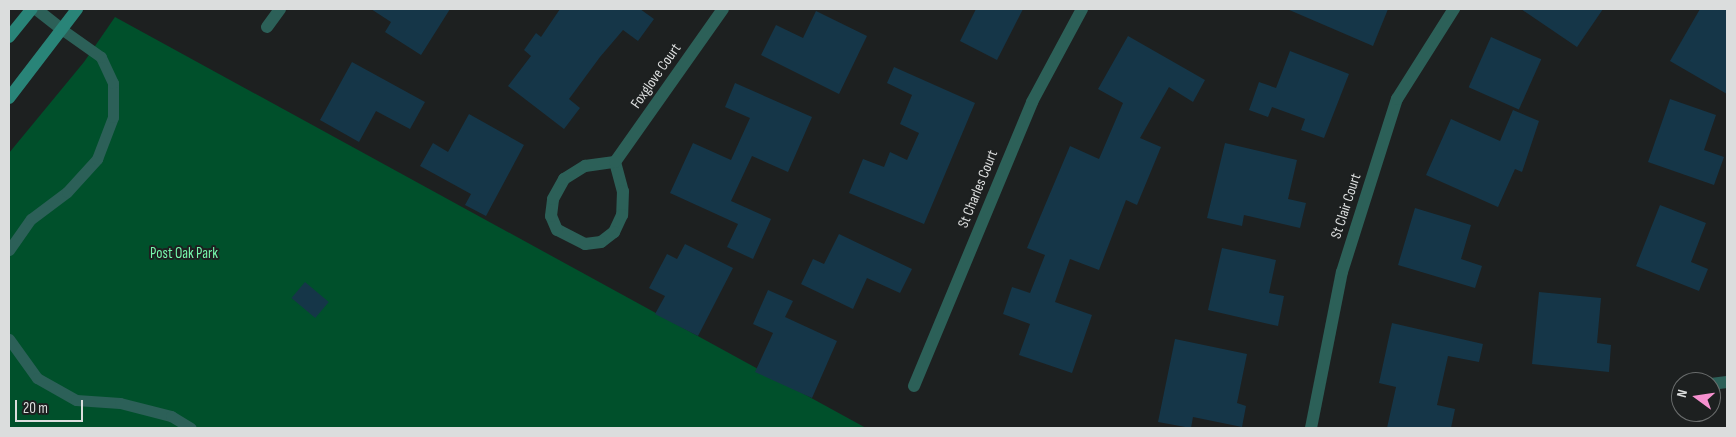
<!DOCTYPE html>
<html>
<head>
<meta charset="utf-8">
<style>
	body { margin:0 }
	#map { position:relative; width:1736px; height:437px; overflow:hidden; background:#1d2020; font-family:"Sofia Sans Condensed",sans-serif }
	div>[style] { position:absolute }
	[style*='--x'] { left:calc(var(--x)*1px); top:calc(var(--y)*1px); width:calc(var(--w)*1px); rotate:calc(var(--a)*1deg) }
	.green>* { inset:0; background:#00502b }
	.building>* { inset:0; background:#153648; transform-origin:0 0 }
	.service>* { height:11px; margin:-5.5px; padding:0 5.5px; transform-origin:5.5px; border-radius:5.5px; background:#2c6058 }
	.minor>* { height:12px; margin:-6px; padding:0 6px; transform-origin:6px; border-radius:6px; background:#2c6058 }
	.secondary>* { height:12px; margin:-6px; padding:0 6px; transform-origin:6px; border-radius:6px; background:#298478 }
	span { translate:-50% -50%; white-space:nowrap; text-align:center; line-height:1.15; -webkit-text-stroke:4px #1d2020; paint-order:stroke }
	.street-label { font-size:15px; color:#dbdddd }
	.park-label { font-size:15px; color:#76f7ac }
	.frame { position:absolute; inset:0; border:10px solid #dbdddd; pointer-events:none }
	.north { position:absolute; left:1671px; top:372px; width:50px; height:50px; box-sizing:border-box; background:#1d2020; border:1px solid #696c6c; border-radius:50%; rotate:284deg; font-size:14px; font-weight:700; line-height:20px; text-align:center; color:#dbdddd }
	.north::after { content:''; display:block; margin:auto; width:18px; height:22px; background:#f690cf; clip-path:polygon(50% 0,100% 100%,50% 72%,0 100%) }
	.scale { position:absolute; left:15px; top:400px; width:68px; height:22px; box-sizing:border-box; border:2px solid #dbdddd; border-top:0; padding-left:6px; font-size:15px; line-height:18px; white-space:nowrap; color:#dbdddd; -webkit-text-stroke:4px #1d2020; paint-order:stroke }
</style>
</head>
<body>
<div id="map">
	<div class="green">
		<div style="clip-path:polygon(115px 17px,866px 428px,9px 428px,9px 153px,84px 62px)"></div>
	</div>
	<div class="building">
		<div style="clip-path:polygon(371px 9px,450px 9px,421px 55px,385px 32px,391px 22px)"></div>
		<div style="clip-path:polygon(560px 9px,640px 9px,654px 19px,638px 41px,623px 30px,600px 57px,569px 99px,580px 108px,564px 129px,508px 86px,531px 56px,524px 50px,536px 33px,541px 37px)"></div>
		<div style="clip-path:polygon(976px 9px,1023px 9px,997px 60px,960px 41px)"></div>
		<div style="clip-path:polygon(1287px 9px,1388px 9px,1373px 46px)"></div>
		<div style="clip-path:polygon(1521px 9px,1603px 9px,1577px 47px)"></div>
		<div style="clip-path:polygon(1700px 9px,1727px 9px,1727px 94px,1670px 61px)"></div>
		<div style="clip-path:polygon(816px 11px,867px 36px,839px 94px,761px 55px,776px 25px,803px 38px)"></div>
		<div style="clip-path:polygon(1128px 36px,1205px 80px,1193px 102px,1169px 87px,1140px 138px,1161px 147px,1137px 205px,1126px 200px,1099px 270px,1070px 259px,1055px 302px,1092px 315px,1072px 373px,1019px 355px,1030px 324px,1003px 314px,1012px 287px,1030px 293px,1045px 255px,1027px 248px,1070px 146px,1099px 159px,1123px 103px,1098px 89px)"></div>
		<div style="left:1491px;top:37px;width:55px;height:55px;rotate:24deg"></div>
		<div style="clip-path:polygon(1290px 51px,1349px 74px,1324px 138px,1301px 130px,1305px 119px,1272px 107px,1268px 117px,1249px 110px,1259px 82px,1276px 88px)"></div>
		<div style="clip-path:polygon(352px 62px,425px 102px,410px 129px,376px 111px,359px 142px,320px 120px)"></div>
		<div style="clip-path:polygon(894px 67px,975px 103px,924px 224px,849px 193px,863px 159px,884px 167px,890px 152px,907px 160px,919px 133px,900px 124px,912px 95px,887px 83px)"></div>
		<div style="clip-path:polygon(735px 83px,812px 117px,788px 172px,752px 156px,731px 201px,771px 219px,753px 259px,727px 247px,738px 224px,670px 193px,693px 143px,731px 160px,750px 118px,725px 107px)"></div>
		<div style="clip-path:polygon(1670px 99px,1716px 115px,1704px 150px,1724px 157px,1714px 185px,1648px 162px)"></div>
		<div style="clip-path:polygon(1513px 110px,1539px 121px,1522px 172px,1515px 169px,1498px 207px,1426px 175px,1451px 119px,1500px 141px)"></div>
		<div style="clip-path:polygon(469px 114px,524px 145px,486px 216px,465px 205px,471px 194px,420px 166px,433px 143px,448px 152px)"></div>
		<div style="clip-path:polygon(1225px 143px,1297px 160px,1288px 199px,1306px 203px,1300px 228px,1244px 215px,1242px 226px,1207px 218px)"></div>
		<div style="clip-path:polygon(1660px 205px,1706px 223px,1691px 262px,1708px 269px,1699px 291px,1636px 266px)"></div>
		<div style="clip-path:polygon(1415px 208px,1471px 225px,1461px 259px,1482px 266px,1475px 288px,1398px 265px)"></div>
		<div style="clip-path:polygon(839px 234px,912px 269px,900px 293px,867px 278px,853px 309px,801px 284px,813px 259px,824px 264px)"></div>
		<div style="clip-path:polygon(685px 244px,733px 268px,698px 336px,655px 314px,665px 296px,649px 288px,667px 254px,677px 259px)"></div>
		<div style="clip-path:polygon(1222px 248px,1276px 260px,1269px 293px,1284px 296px,1278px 326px,1208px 310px)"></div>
		<div style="left:305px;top:282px;width:31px;height:21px;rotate:40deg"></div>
		<div style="clip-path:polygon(768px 290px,793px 301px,785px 317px,837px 341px,812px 398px,755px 372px,773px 333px,753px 324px)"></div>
		<div style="clip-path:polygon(1539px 292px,1601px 298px,1597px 343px,1611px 345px,1609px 372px,1532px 364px)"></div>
		<div style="clip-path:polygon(1392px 323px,1483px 344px,1479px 362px,1448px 356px,1437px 405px,1455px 409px,1451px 428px,1387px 428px,1396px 387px,1379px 383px)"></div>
		<div style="clip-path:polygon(1175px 339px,1247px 354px,1237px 403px,1246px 406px,1242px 427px,1193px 417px,1191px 428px,1158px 422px)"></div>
	</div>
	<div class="service">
		<div style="--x:9;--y:250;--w:38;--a:-55"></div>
		<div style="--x:31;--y:219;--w:45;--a:-36.9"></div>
		<div style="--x:67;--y:192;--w:45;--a:-47.7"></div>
		<div style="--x:97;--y:159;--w:45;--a:-69.1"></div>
		<div style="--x:113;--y:117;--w:34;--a:-90"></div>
		<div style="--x:113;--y:83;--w:29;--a:-115"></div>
		<div style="--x:101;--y:57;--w:45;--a:-144.9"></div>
		<div style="--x:9;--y:339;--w:48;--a:54.3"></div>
		<div style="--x:37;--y:378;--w:45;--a:29.4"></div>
		<div style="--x:76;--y:400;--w:44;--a:3.9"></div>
		<div style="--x:120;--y:403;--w:53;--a:14.3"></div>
		<div style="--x:171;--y:416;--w:23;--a:31"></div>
	</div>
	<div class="minor">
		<div style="--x:36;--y:9;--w:36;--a:38"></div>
		<div style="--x:267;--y:27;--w:22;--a:-54"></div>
		<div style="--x:615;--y:162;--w:30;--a:75"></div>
		<div style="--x:623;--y:191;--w:24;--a:92"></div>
		<div style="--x:622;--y:215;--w:19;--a:115"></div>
		<div style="--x:614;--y:232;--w:16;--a:142"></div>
		<div style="--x:601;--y:242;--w:16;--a:173"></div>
		<div style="--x:585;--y:244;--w:31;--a:-153"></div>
		<div style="--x:557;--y:230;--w:15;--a:-113"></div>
		<div style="--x:551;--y:216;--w:17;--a:-83"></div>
		<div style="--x:553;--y:199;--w:23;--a:-61"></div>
		<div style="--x:564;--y:179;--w:25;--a:-32"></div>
		<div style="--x:585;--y:166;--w:30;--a:-8"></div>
		<div style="--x:615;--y:162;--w:187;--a:-54.8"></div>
		<div style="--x:1711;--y:384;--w:16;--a:-7"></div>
		<div style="--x:914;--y:386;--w:308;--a:-67.4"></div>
		<div style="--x:1032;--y:102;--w:106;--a:-61.7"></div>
		<div style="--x:1311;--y:428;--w:159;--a:-78.8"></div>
		<div style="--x:1342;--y:272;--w:182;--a:-72.4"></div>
		<div style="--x:1397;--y:99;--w:107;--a:-57.7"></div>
	</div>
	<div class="secondary">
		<div style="--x:9;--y:37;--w:36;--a:-51"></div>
		<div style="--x:9;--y:98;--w:112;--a:-52.6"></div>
	</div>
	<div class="street-label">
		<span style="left:656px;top:76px;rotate:-55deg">Foxglove Court</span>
		<span style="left:978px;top:189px;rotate:-68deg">St Charles Court</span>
		<span style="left:1346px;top:206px;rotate:-72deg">St Clair Court</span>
	</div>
	<div class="park-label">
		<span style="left:184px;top:254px">Post Oak Park</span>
	</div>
	<div class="frame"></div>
	<div class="north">N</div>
	<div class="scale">20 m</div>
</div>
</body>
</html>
